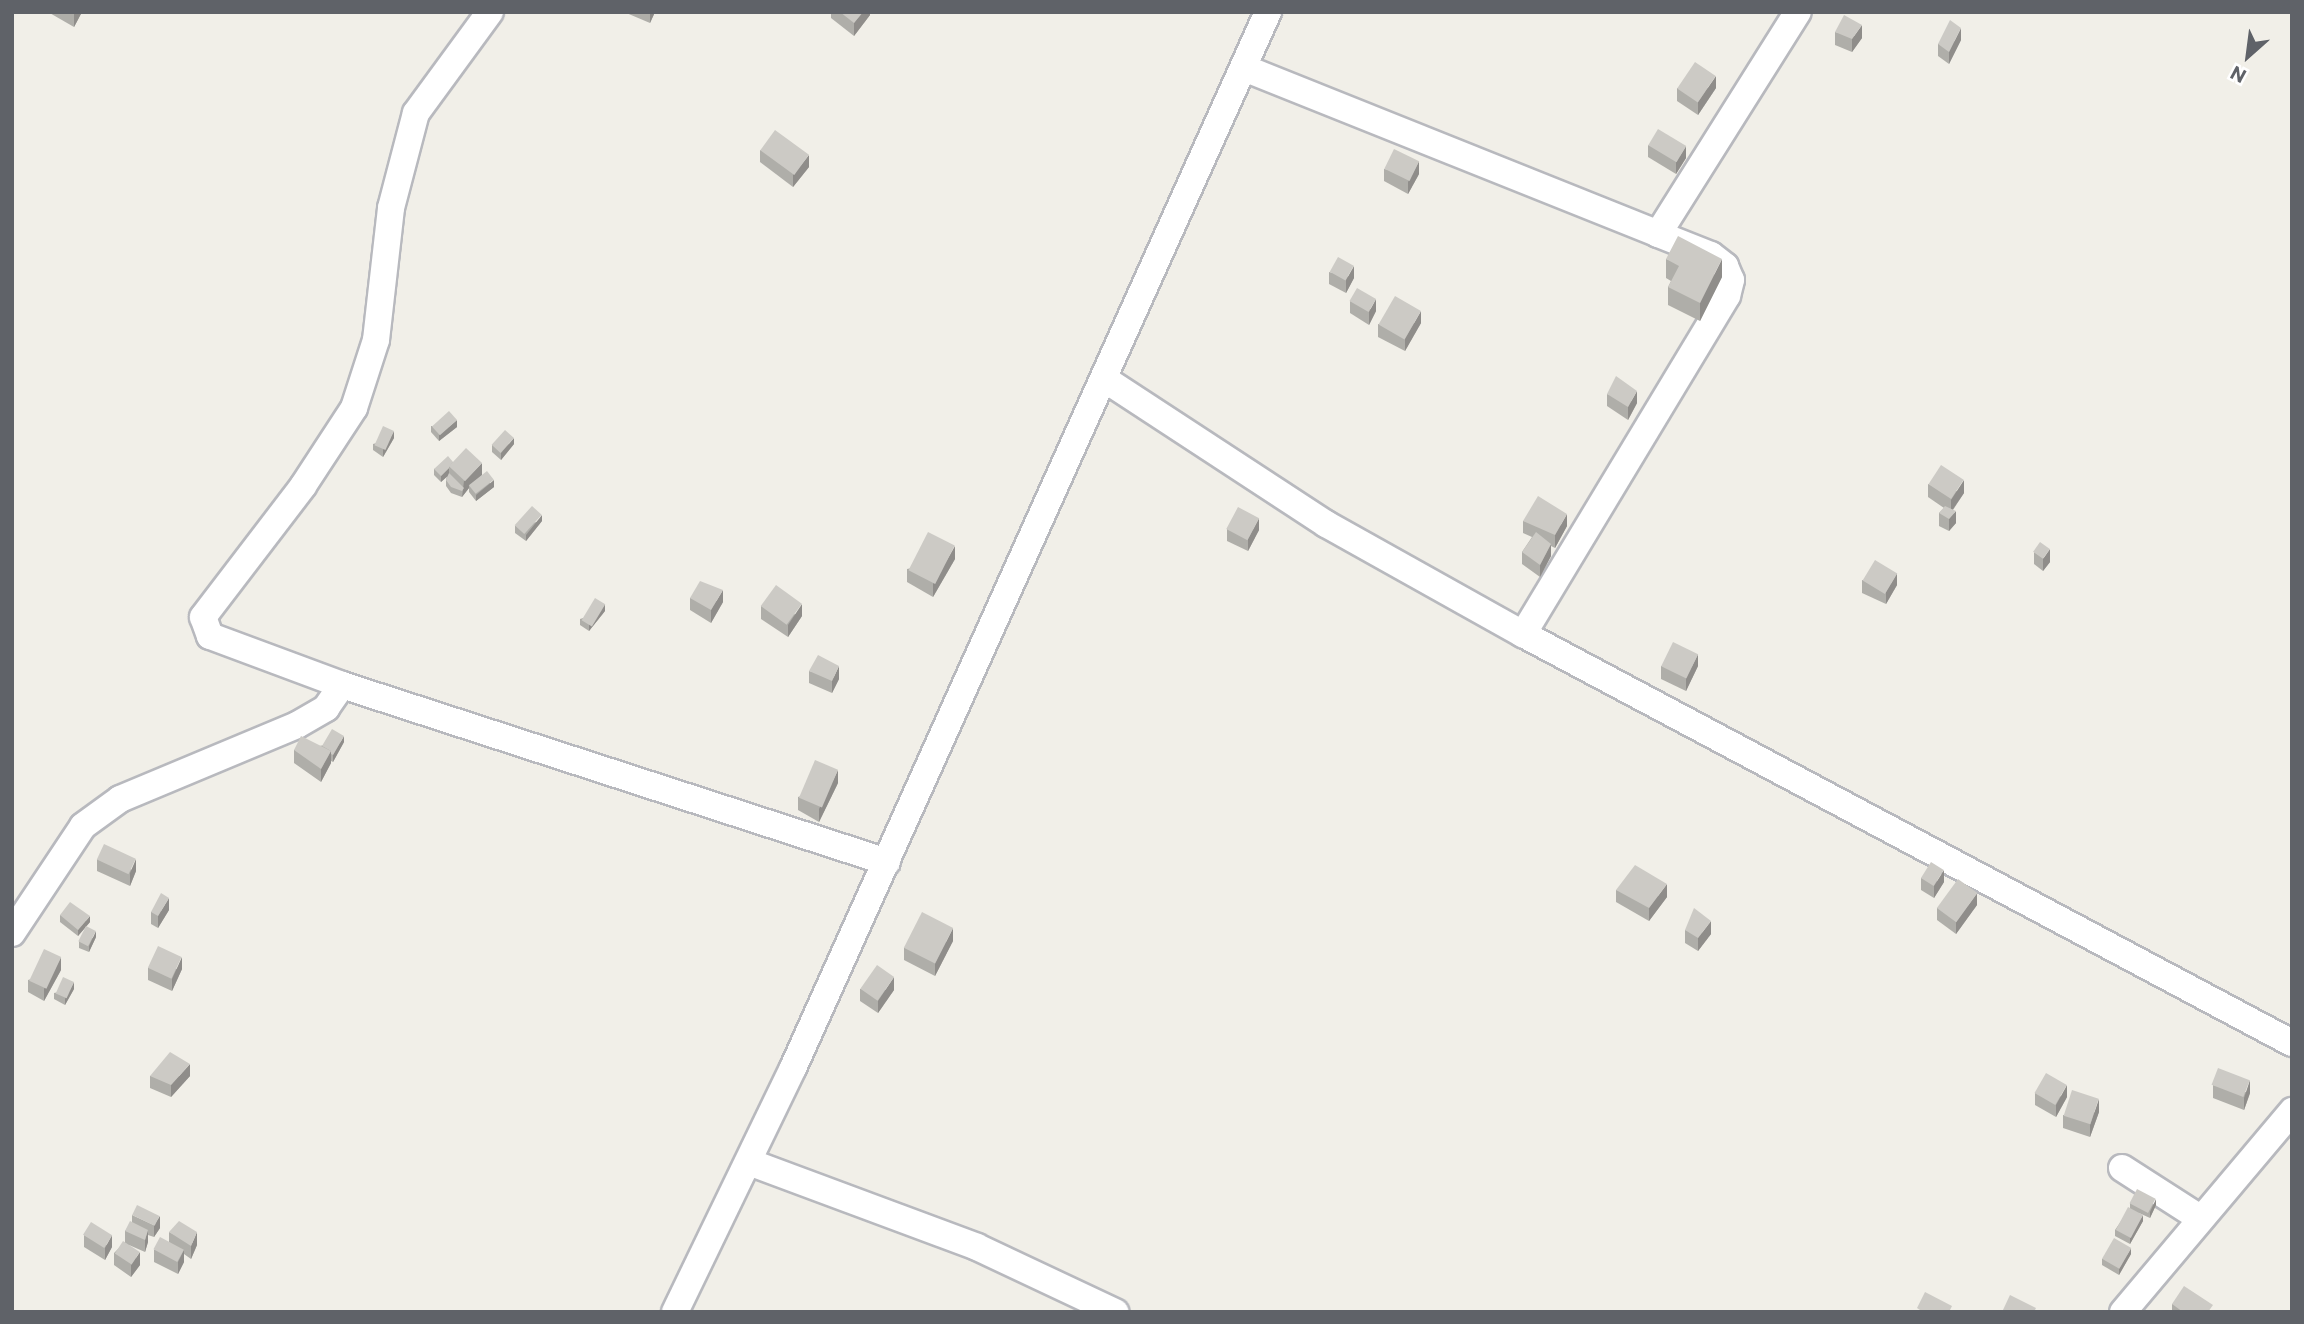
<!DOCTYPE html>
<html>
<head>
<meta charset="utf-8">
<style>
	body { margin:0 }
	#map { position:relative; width:2304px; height:1324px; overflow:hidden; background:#f1efe8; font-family:Commissioner,sans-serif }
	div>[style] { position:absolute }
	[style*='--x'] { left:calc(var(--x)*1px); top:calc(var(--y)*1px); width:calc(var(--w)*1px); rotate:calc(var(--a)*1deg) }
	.roads { filter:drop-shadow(2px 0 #b8b9be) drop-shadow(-2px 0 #b8b9be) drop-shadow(0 2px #b8b9be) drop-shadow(0 -2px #b8b9be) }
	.minor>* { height:26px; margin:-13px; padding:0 13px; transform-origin:13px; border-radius:13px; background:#fff }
	.wall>* { inset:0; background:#afaea9 }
	.shaded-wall>* { inset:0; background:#8f8d8a }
	.building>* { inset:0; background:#cccac5; transform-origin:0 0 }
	span { translate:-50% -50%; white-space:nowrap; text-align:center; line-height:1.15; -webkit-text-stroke:5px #fff; paint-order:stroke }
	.frame { position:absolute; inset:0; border:14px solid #5f6268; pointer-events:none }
	.north { position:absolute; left:2213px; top:21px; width:70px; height:70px; -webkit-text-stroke:5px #fff; paint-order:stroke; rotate:208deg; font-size:19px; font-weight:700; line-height:28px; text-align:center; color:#5f6268 }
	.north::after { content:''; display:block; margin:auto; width:24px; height:32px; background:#5f6268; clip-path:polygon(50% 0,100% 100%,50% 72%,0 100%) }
</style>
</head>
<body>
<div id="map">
	<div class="roads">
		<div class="minor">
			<div style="--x:1244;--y:68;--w:446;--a:21.8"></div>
			<div style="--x:1658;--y:234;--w:262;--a:-57.8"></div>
			<div style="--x:1658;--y:234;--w:57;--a:21.6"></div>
			<div style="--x:1711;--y:255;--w:18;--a:38"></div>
			<div style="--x:1725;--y:266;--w:15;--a:67"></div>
			<div style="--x:1731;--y:280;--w:16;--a:104"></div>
			<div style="--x:1727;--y:296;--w:395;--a:121.1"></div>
			<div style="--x:1523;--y:634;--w:871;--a:28.01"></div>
			<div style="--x:1106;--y:380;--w:263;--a:33.2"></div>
			<div style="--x:1326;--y:524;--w:226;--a:29.2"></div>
			<div style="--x:342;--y:685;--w:573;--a:17.99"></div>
			<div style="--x:12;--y:933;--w:128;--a:-56.4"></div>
			<div style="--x:83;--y:826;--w:46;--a:-36.1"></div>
			<div style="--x:120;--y:799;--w:192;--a:-22.7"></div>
			<div style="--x:297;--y:725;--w:34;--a:-30"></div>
			<div style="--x:326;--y:708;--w:28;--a:-55"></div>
			<div style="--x:342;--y:685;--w:141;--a:-159.6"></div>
			<div style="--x:210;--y:636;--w:20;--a:-110"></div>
			<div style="--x:203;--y:617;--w:165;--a:-52.6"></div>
			<div style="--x:303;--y:486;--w:93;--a:-56.8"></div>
			<div style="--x:354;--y:408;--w:71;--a:-72.1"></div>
			<div style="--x:376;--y:340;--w:133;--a:-83.5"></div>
			<div style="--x:391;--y:208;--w:98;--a:-75.3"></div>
			<div style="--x:416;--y:113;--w:125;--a:-53.8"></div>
			<div style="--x:749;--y:1162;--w:243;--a:20.4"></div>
			<div style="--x:977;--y:1247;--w:153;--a:25.2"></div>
			<div style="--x:2122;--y:1168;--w:93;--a:32.7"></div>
			<div style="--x:675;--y:1312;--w:271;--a:-64.2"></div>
			<div style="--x:793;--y:1068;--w:1158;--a:-65.78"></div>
			<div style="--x:2123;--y:1312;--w:263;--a:-49.9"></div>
		</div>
	</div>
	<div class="wall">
		<div style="clip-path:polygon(48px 12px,82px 12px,74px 27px)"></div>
		<div style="clip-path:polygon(624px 12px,655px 12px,650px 23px)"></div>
		<div style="clip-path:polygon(831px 12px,870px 12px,870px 15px,854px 36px,831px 18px)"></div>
		<div style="clip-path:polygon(1835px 32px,1862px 38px,1852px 52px,1835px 45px)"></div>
		<div style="clip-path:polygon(1961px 40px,1949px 64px,1938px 56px,1938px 44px)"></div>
		<div style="clip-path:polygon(1677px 88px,1716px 88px,1698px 115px,1677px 101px)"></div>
		<div style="clip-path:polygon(1648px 145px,1686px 158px,1676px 174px,1648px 157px)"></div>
		<div style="clip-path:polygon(760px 150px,809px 167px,793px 187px,760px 162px)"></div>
		<div style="clip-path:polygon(1384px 169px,1419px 174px,1408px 194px,1384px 181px)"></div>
		<div style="clip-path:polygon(1666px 259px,1722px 277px,1700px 321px,1668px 305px,1668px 287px,1671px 281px,1666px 278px)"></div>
		<div style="clip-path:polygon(1329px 272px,1354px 278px,1346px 293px,1329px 284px)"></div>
		<div style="clip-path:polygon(1350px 301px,1376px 311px,1369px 325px,1350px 313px)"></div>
		<div style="clip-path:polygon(1421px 323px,1405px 351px,1378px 337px,1378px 324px)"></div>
		<div style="clip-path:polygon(1607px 394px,1637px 403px,1628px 420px,1607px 406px)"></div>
		<div style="clip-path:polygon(431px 426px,457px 427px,439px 441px,431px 432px)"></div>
		<div style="clip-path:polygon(394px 438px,383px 457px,373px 450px,373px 444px)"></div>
		<div style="clip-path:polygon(514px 444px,501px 460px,492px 452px,492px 445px)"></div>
		<div style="clip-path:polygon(453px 462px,482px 475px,494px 487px,476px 501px,469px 492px,469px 488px,462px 497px,451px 493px,446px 486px,446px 480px,447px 476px,441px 482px,434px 475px,434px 469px)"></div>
		<div style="clip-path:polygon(1928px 484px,1964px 493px,1953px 510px,1956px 523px,1949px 531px,1939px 526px,1939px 513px,1944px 508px,1928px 497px)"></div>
		<div style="clip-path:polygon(542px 521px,526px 541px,515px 533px,515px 526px)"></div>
		<div style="clip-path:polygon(1523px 521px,1567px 526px,1555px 548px,1551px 546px,1551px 556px,1540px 577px,1522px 564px,1522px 552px,1532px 537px,1523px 533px)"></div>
		<div style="clip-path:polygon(1227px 529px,1259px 530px,1248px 551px,1227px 541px)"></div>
		<div style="clip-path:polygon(2034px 552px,2050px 562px,2043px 571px,2034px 564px)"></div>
		<div style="clip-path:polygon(955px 559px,933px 597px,907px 582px,907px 569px)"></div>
		<div style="clip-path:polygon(1862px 580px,1897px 585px,1886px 604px,1862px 593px)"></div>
		<div style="clip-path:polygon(690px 598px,723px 602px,711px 623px,690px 610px)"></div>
		<div style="clip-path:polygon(761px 606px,802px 616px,788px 637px,761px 619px)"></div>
		<div style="clip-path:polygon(605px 611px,589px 631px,580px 625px,580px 619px)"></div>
		<div style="clip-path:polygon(1661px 666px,1698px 666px,1686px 691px,1661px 679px)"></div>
		<div style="clip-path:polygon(809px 671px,839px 679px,832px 693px,809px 683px)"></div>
		<div style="clip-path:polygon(344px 742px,333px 762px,331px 761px,331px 763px,321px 782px,294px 763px,294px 750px)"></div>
		<div style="clip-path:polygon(838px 783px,819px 822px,798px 810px,798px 797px)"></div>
		<div style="clip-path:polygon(97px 859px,136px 871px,130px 886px,97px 871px)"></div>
		<div style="clip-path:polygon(1921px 878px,1944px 882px,1934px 898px,1921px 890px)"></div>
		<div style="clip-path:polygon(1616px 890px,1667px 897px,1649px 921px,1616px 902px)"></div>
		<div style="clip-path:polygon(1977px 905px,1956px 934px,1937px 920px,1937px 908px)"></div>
		<div style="clip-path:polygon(169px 910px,158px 928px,151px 924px,151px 912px)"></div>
		<div style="clip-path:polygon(60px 915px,90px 922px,78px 936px,60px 922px)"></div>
		<div style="clip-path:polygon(1685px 930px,1711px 934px,1698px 951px,1685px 943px)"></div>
		<div style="clip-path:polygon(96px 937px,89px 952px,79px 948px,79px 941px)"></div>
		<div style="clip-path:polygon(953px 941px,935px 976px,904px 960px,904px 948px)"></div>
		<div style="clip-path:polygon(148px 968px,182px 969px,172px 991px,148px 980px)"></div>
		<div style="clip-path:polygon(61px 970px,44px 1001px,28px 992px,28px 980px)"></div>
		<div style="clip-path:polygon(74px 989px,65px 1005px,54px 999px,54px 993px)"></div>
		<div style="clip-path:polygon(860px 989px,894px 990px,878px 1013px,860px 1001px)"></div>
		<div style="clip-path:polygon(150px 1076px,190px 1076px,171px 1097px,150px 1088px)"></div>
		<div style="clip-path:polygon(2213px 1085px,2250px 1093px,2244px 1110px,2213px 1098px)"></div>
		<div style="clip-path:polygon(2035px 1093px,2067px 1097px,2056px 1117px,2035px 1105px)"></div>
		<div style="clip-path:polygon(2099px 1112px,2090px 1137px,2063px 1128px,2063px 1115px)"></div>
		<div style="clip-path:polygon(2130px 1203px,2156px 1205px,2150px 1218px,2139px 1213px,2143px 1221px,2130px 1244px,2115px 1236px,2115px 1230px,2130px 1208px)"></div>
		<div style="clip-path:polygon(132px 1215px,160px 1228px,154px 1237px,148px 1235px,148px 1242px,145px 1252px,129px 1245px,140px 1265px,131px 1277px,114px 1265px,114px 1253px,125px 1242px,125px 1231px,132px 1222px)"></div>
		<div style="clip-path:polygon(169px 1232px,197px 1245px,191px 1259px,184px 1254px,184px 1262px,178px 1274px,154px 1262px,154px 1250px,169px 1242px)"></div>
		<div style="clip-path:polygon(84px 1235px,112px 1247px,105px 1260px,84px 1247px)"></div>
		<div style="clip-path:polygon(2131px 1254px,2119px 1275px,2102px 1265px,2102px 1259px)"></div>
		<div style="clip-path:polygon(2172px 1304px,2213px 1312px,2172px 1312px)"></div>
	</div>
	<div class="shaded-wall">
		<div style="clip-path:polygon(75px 12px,82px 12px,74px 27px,74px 14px)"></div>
		<div style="clip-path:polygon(650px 12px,655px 12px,650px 23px)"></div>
		<div style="clip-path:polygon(863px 12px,870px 12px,870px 15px,854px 36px,854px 23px)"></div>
		<div style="clip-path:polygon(1862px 25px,1862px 38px,1852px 52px,1852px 39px)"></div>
		<div style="clip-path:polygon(1961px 28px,1961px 40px,1949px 64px,1949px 52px)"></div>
		<div style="clip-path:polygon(1716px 76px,1716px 88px,1698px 115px,1698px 102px)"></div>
		<div style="clip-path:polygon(1686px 146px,1686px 158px,1676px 174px,1676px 162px)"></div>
		<div style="clip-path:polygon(809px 155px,809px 167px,793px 187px,793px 175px)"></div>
		<div style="clip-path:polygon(1419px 161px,1419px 174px,1408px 194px,1408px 182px)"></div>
		<div style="clip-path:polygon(1722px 259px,1722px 277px,1700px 321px,1700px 303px)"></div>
		<div style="clip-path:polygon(1354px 266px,1354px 278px,1346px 293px,1346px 280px)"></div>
		<div style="clip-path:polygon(1376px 299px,1376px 311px,1369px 325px,1369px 312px)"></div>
		<div style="clip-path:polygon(1421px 311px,1421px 323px,1405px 351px,1405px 339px)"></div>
		<div style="clip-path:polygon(1637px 391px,1637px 403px,1628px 420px,1628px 407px)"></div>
		<div style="clip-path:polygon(457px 420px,457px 427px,439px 441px,439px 435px)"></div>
		<div style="clip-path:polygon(394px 431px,394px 438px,383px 457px,383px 450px)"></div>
		<div style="clip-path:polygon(514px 438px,514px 444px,501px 460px,501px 453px)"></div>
		<div style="clip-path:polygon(482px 463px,482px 475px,469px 486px,469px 488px,462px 497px,464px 481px)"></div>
		<div style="clip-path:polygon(449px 468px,449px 475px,441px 482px,441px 476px)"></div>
		<div style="clip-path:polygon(494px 480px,494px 487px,476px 501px,476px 495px)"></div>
		<div style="clip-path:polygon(1964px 480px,1964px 493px,1951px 512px,1951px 500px)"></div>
		<div style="clip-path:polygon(1956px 511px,1956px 523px,1949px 531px,1949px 519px)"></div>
		<div style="clip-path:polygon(1567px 514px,1567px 526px,1555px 548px,1555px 535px)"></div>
		<div style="clip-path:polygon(542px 515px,542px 521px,526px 541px,526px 535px)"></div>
		<div style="clip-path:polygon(1259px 518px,1259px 530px,1248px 551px,1248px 539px)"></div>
		<div style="clip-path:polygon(1551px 544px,1551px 556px,1540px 577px,1540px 565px)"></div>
		<div style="clip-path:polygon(955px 546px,955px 559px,933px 597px,933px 584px)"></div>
		<div style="clip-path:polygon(2050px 549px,2050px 562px,2043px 571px,2043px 559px)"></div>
		<div style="clip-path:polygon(1897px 573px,1897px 585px,1886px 604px,1886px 592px)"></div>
		<div style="clip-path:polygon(723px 590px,723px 602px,711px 623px,711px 610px)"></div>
		<div style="clip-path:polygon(605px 604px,605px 611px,589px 631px,589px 625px)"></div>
		<div style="clip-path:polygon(802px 604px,802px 616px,788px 637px,788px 625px)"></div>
		<div style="clip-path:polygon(1698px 654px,1698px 666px,1686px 691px,1686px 678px)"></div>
		<div style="clip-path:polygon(839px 666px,839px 679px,832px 693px,832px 681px)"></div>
		<div style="clip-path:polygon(344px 736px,344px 742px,333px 762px,333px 755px)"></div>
		<div style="clip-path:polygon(331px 751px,331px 763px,321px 782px,321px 769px)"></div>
		<div style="clip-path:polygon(838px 770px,838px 783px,819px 822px,819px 809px)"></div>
		<div style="clip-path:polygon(136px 859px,136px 871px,130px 886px,130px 873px)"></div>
		<div style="clip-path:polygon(1944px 870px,1944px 882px,1934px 898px,1934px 886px)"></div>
		<div style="clip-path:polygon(1667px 884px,1667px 897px,1649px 921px,1649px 908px)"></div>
		<div style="clip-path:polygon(1977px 893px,1977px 905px,1956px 934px,1956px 922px)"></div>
		<div style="clip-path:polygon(169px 898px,169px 910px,158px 928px,158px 916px)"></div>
		<div style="clip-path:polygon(90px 916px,90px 922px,78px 936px,78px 930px)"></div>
		<div style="clip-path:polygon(1711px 921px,1711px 934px,1698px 951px,1698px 938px)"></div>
		<div style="clip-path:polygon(953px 928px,953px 941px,935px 976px,935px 964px)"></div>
		<div style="clip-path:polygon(96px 931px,96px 937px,89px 952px,89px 946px)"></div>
		<div style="clip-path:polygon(61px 957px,61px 970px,44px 1001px,44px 989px)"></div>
		<div style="clip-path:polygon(182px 957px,182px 969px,172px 991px,172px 979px)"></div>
		<div style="clip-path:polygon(894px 977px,894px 990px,878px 1013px,878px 1001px)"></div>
		<div style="clip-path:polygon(74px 982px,74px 989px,65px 1005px,65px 999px)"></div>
		<div style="clip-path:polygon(190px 1064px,190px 1076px,171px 1097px,171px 1085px)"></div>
		<div style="clip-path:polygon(2250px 1080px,2250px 1093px,2244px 1110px,2244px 1098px)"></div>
		<div style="clip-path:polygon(2067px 1085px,2067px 1097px,2056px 1117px,2056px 1105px)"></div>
		<div style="clip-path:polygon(2099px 1099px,2099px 1112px,2090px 1137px,2090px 1125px)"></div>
		<div style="clip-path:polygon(2156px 1199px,2156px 1205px,2150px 1218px,2150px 1212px)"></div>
		<div style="clip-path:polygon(2143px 1215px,2143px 1221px,2130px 1244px,2130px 1238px)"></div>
		<div style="clip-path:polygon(160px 1216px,160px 1228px,154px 1237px,154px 1225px)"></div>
		<div style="clip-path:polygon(148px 1230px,148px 1242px,145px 1252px,145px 1240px)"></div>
		<div style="clip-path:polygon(197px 1232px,197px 1245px,191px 1259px,191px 1246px)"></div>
		<div style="clip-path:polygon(112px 1235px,112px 1247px,105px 1260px,105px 1248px)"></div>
		<div style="clip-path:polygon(2131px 1248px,2131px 1254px,2119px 1275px,2119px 1269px)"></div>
		<div style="clip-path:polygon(184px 1250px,184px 1262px,178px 1274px,178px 1262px)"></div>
		<div style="clip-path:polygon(140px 1252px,140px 1265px,131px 1277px,131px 1265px)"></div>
	</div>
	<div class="building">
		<div style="clip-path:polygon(840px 12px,863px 12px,854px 23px)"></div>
		<div style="clip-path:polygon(1844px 15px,1862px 25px,1852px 39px,1835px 32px)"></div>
		<div style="clip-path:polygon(1950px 20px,1961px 28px,1949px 52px,1938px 44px)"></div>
		<div style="left:1695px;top:62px;width:25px;height:32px;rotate:34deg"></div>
		<div style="left:1658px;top:129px;width:33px;height:19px;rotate:31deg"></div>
		<div style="left:775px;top:130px;width:42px;height:25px;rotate:36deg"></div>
		<div style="left:1394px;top:149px;width:28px;height:22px;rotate:26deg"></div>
		<div style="clip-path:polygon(1678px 236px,1722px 259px,1700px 303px,1668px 287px,1679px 266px,1666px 259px)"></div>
		<div style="left:1338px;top:257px;width:18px;height:17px;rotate:29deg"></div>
		<div style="left:1357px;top:288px;width:22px;height:15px;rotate:30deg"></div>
		<div style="left:1395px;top:296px;width:30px;height:33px;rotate:30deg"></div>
		<div style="clip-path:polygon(1616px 376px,1637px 391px,1628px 407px,1607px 394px)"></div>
		<div style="left:449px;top:411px;width:12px;height:23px;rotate:48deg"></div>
		<div style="left:383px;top:426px;width:12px;height:21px;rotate:24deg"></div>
		<div style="left:505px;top:430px;width:12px;height:20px;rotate:42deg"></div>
		<div style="left:466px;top:448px;width:22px;height:25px;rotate:43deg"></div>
		<div style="clip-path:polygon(448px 456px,453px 462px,449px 467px,449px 468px,441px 476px,434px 469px)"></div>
		<div style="left:1941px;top:465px;width:27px;height:23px;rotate:33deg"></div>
		<div style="left:487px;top:471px;width:11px;height:23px;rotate:52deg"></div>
		<div style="clip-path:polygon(449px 473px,464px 488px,462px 491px,451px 487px,446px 480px)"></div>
		<div style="clip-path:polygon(1538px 496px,1567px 514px,1555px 535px,1523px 521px)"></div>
		<div style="left:532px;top:506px;width:13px;height:26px;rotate:42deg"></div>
		<div style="clip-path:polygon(1945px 506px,1956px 511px,1949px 519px,1939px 513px)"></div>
		<div style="left:1238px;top:507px;width:24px;height:25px;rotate:28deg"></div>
		<div style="left:928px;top:532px;width:30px;height:43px;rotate:27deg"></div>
		<div style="clip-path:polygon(1536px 532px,1551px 544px,1540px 565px,1522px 552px)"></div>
		<div style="left:2040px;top:542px;width:12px;height:12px;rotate:35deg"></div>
		<div style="left:1875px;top:560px;width:26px;height:24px;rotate:31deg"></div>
		<div style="clip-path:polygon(700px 581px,723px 590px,711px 610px,690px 598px)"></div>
		<div style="left:776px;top:585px;width:32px;height:26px;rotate:36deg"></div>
		<div style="left:595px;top:598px;width:12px;height:26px;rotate:31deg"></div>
		<div style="left:1673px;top:642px;width:28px;height:27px;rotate:26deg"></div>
		<div style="clip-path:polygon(818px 655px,839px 666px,832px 681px,809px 671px)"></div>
		<div style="clip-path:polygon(332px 729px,344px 736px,333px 755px,331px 754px,331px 751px,322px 746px)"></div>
		<div style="clip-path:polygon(301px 736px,331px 751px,321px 769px,294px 750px)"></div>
		<div style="left:815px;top:760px;width:25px;height:41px;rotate:23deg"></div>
		<div style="left:104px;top:844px;width:35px;height:17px;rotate:25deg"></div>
		<div style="left:1931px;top:862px;width:15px;height:19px;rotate:32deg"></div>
		<div style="clip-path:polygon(1635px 865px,1667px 884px,1649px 908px,1616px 890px)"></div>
		<div style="left:1958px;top:879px;width:24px;height:36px;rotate:36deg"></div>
		<div style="clip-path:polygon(161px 893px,169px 898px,158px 916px,151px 912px)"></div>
		<div style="clip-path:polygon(70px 902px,90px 916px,78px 930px,60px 915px)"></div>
		<div style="clip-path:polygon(1694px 908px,1711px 921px,1698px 938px,1685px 930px)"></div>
		<div style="left:922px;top:912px;width:35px;height:40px;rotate:27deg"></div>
		<div style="left:86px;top:926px;width:11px;height:17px;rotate:27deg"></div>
		<div style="left:158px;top:946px;width:26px;height:24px;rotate:25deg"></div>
		<div style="left:44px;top:949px;width:19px;height:35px;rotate:25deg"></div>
		<div style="left:877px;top:965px;width:21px;height:29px;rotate:35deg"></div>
		<div style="left:63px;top:977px;width:12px;height:18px;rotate:24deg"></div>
		<div style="clip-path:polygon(170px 1052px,190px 1064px,171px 1085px,150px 1076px)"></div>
		<div style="left:2218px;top:1068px;width:34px;height:18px;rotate:21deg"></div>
		<div style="left:2046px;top:1073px;width:24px;height:23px;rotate:30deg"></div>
		<div style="left:2072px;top:1090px;width:28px;height:27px;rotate:18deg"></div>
		<div style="left:2137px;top:1189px;width:21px;height:16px;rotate:28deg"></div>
		<div style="left:137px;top:1205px;width:25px;height:11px;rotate:26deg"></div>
		<div style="left:2128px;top:1207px;width:17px;height:26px;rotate:28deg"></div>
		<div style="clip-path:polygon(130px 1221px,148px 1230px,145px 1240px,125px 1231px)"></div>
		<div style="clip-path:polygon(179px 1221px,197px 1232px,191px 1246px,169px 1232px)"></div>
		<div style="left:91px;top:1222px;width:25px;height:15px;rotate:32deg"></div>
		<div style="left:160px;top:1237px;width:27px;height:14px;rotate:28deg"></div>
		<div style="left:2114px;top:1238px;width:20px;height:24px;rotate:30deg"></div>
		<div style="left:123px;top:1241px;width:20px;height:15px;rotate:33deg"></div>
		<div style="clip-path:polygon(2184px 1286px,2213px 1305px,2208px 1312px,2183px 1312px,2172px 1304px)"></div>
		<div style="clip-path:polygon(1925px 1292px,1952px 1306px,1949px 1312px,1923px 1312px,1917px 1308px)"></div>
		<div style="clip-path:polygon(2010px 1295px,2036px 1308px,2034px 1312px,2002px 1312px)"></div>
	</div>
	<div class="frame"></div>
	<div class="north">N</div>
</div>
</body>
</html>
